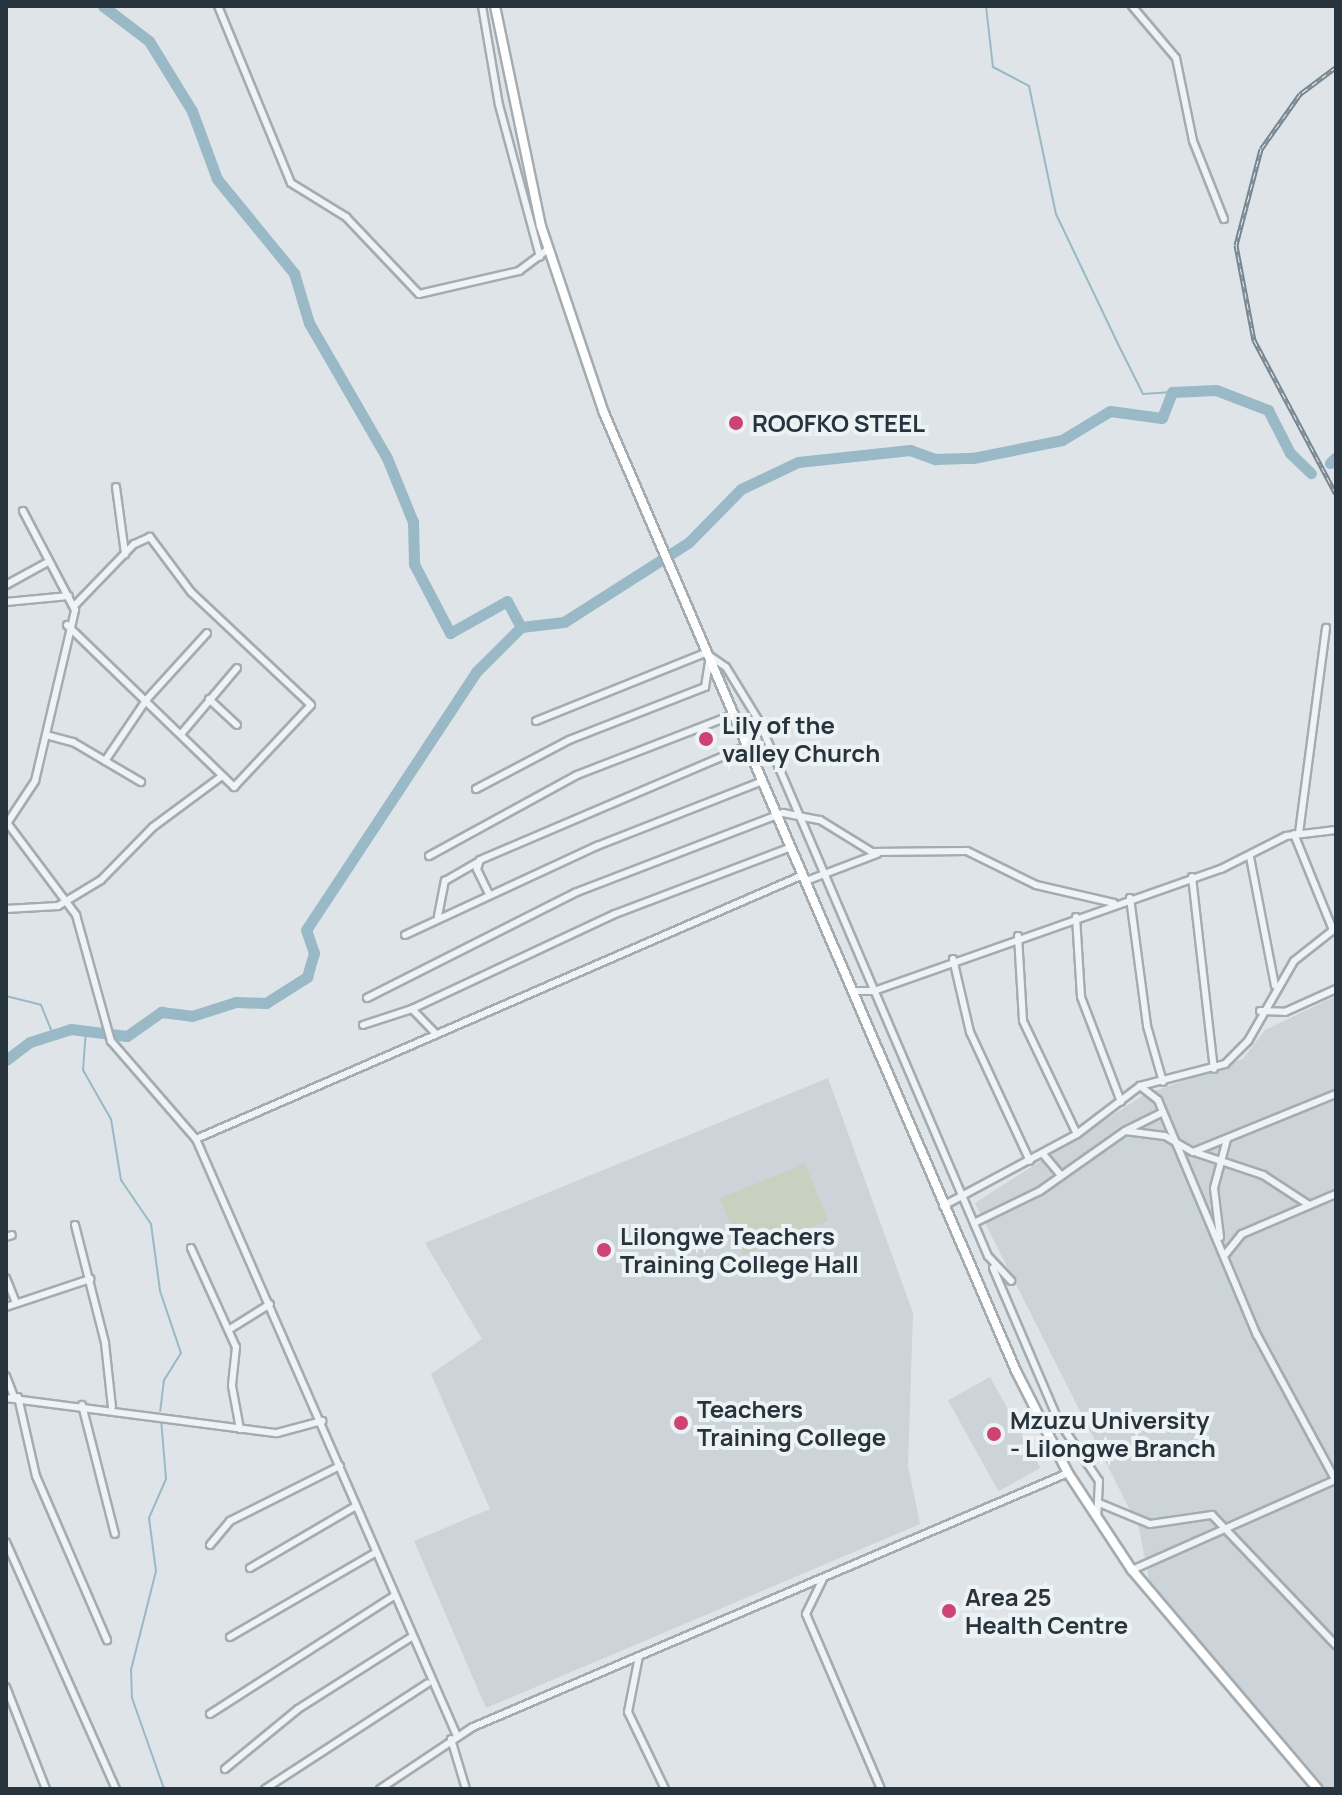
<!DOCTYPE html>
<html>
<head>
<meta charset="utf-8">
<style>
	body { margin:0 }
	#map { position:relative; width:1342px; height:1795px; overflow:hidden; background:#dee4e7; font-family:Manrope,sans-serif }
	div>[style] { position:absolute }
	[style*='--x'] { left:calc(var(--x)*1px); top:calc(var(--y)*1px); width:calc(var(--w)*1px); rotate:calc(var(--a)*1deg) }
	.built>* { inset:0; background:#ccd3d9; transform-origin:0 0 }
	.green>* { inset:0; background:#c7d1bf; transform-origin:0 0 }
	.stream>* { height:2px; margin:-1px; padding:0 1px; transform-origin:1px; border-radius:1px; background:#99b9c7 }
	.river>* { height:11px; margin:-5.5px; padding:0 5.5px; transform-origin:5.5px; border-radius:5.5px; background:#99b9c7 }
	.roads { filter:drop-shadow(2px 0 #a3acb1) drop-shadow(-2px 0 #a3acb1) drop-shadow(0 2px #a3acb1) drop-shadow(0 -2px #a3acb1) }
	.minor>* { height:6px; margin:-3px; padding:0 3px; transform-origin:3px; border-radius:3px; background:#f0f3f6 }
	.major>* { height:8px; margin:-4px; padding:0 4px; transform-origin:4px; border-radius:4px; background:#fff }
	.rail>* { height:5px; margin-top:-2.5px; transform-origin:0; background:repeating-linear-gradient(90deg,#edf2f5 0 6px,#778691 0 12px); box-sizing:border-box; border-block:2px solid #778691 }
	.dots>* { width:22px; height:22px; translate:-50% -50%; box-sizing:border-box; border:4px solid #edf2f5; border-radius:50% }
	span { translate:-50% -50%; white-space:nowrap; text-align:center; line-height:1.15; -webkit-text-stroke:8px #edf2f5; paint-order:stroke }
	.poi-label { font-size:24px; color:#27343e; font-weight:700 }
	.left { translate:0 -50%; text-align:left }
	.frame { position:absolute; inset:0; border:8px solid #27343e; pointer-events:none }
</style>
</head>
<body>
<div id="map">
	<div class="built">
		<div style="clip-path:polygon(1336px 996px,1336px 1789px,1327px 1789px,1149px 1580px,1139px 1528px,975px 1203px,1144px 1095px,1243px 1059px,1265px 1030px)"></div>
		<div style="clip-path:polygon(828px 1078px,913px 1313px,908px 1466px,920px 1524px,486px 1708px,414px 1541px,490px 1509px,431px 1374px,482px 1339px,425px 1243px)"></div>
		<div style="left:990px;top:1377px;width:104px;height:48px;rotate:61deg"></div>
	</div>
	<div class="green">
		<div style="left:805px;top:1164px;width:61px;height:92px;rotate:68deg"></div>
	</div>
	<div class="stream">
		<div style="--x:986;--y:6;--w:61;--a:83.5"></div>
		<div style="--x:993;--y:67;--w:41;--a:27.8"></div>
		<div style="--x:1029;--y:86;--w:131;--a:78.1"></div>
		<div style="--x:1056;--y:214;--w:151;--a:64.5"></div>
		<div style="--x:1121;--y:350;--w:49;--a:63.4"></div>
		<div style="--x:1143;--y:394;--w:29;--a:-4"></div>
		<div style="--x:6;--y:996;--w:36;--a:14"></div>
		<div style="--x:41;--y:1005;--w:31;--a:68"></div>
		<div style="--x:86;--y:1030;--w:40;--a:94.3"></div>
		<div style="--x:83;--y:1070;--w:56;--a:60.3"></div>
		<div style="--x:111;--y:1119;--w:62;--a:80.7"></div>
		<div style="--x:121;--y:1180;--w:53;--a:55.7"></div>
		<div style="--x:151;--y:1224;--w:68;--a:82.3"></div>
		<div style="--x:160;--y:1291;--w:65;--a:71.3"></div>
		<div style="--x:181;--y:1353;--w:32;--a:122"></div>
		<div style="--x:164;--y:1380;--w:31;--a:97"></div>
		<div style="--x:161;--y:1419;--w:60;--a:85.2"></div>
		<div style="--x:166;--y:1479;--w:43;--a:113.6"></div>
		<div style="--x:149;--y:1518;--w:53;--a:82.5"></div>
		<div style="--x:156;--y:1571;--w:102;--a:104.2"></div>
		<div style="--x:131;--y:1670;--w:28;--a:88"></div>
		<div style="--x:132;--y:1698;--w:96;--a:70.6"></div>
	</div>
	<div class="river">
		<div style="--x:103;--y:6;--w:58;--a:37.3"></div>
		<div style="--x:149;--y:41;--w:82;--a:58.4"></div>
		<div style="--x:192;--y:111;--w:72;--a:69.8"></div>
		<div style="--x:217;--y:179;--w:122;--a:50.7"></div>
		<div style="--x:294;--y:273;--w:52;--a:73.3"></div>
		<div style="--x:309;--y:323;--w:156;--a:60"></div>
		<div style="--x:387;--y:458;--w:69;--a:67.9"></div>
		<div style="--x:413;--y:522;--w:42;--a:88.6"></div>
		<div style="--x:414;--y:564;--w:78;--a:62.4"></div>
		<div style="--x:450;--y:633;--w:65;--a:-29.3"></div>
		<div style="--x:507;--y:601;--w:30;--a:62"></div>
		<div style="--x:1330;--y:463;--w:8;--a:-45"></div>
		<div style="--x:6;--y:1060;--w:30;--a:-37"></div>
		<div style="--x:30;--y:1042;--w:43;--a:-17.6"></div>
		<div style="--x:71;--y:1029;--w:56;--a:7.1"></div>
		<div style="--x:127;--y:1036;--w:42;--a:-35.2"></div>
		<div style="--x:161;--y:1012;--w:31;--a:7"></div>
		<div style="--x:192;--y:1016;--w:46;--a:-17.7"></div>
		<div style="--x:236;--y:1002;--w:30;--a:2"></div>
		<div style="--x:266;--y:1003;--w:49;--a:-32.4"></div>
		<div style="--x:307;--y:977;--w:25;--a:-74"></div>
		<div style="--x:314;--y:953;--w:24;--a:-109"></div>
		<div style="--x:306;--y:930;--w:309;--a:-56.6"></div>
		<div style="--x:476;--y:672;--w:64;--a:-45"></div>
		<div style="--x:521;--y:627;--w:43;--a:-6.6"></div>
		<div style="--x:564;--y:622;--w:148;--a:-32.6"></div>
		<div style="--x:689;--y:542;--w:74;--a:-45.5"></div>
		<div style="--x:741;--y:489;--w:63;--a:-25.3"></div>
		<div style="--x:798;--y:462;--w:113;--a:-6.1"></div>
		<div style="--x:910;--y:450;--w:27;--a:20"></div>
		<div style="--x:935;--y:459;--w:38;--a:-2"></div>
		<div style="--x:973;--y:458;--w:91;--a:-11.4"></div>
		<div style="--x:1062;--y:440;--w:56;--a:-31.1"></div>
		<div style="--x:1110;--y:411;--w:52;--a:7.7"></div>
		<div style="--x:1162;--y:418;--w:28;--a:-69"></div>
		<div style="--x:1172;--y:392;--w:44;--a:-2.6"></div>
		<div style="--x:1216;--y:390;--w:56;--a:21"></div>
		<div style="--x:1268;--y:410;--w:48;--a:62.9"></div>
		<div style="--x:1290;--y:453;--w:29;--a:44"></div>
	</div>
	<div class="roads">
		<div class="minor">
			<div style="--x:218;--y:6;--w:191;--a:67.6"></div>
			<div style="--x:291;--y:183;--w:65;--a:31.7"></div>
			<div style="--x:346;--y:217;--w:106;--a:46.5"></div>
			<div style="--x:419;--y:294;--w:103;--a:-13"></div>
			<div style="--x:519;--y:271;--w:36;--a:-37"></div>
			<div style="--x:482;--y:6;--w:100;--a:80.3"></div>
			<div style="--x:499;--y:105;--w:157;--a:74.9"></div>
			<div style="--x:1132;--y:6;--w:68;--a:49.8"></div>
			<div style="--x:1176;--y:58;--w:85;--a:78.4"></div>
			<div style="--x:1193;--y:141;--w:84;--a:68.3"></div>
			<div style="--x:116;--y:487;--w:68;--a:82.3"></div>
			<div style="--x:6;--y:585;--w:46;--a:-28.8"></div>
			<div style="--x:6;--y:602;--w:63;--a:-5.4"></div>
			<div style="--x:67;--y:625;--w:233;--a:44.1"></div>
			<div style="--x:234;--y:787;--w:112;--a:-46.8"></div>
			<div style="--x:311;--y:705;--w:165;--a:-136.7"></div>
			<div style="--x:191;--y:592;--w:69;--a:-126.7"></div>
			<div style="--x:150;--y:537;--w:17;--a:156"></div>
			<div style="--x:134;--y:544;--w:85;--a:134"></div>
			<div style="--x:710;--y:656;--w:19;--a:35"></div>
			<div style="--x:726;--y:667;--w:63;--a:58.6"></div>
			<div style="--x:759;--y:721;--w:582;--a:66.83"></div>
			<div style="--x:988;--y:1256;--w:34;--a:47"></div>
			<div style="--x:209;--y:699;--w:38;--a:43"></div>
			<div style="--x:536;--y:721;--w:185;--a:-21.9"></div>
			<div style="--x:182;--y:733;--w:85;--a:-49.8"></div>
			<div style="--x:46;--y:735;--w:28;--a:15"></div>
			<div style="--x:73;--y:742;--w:79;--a:30.5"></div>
			<div style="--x:105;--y:761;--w:75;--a:-55.9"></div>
			<div style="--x:147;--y:699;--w:89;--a:-47.7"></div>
			<div style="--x:476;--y:789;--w:105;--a:-27.8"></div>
			<div style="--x:569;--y:740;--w:146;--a:-21.3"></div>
			<div style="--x:705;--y:687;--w:24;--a:-81"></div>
			<div style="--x:8;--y:824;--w:114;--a:53.2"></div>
			<div style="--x:76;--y:915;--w:131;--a:74.5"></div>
			<div style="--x:111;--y:1041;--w:130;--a:49.1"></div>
			<div style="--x:6;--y:825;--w:53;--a:-56.6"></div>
			<div style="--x:35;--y:781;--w:176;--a:-76.8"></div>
			<div style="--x:75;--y:610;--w:112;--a:-117.7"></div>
			<div style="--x:1299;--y:833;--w:207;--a:-82.5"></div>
			<div style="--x:1294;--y:834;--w:104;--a:67.9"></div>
			<div style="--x:429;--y:856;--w:169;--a:-28.7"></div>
			<div style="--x:577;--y:775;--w:169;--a:-21.1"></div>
			<div style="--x:1250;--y:857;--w:131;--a:79"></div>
			<div style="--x:1192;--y:877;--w:193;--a:83.5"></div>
			<div style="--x:806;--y:881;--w:76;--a:-20.8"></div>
			<div style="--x:489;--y:894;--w:28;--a:-116"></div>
			<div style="--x:477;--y:869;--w:9;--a:-72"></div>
			<div style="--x:480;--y:860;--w:293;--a:-23.1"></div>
			<div style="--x:1130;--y:898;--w:129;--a:82.4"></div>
			<div style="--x:1147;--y:1026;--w:58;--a:74.1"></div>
			<div style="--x:6;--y:909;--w:52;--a:-3.3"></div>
			<div style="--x:58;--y:906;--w:50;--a:-31.2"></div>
			<div style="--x:101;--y:880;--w:74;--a:-45.5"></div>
			<div style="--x:153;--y:827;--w:86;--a:-36.5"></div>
			<div style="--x:438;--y:916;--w:36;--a:-79"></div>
			<div style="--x:445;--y:881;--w:38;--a:-30"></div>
			<div style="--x:1076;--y:917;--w:80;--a:86.4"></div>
			<div style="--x:1081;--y:997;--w:112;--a:69.1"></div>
			<div style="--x:405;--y:935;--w:212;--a:-24.9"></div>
			<div style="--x:597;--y:846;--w:178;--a:-21.4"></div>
			<div style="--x:1018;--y:936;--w:85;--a:86.6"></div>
			<div style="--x:1023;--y:1021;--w:125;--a:64.5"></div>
			<div style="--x:953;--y:959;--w:75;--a:76.9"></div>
			<div style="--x:970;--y:1032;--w:142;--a:65.1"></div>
			<div style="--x:852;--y:991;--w:22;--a:0"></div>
			<div style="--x:874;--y:991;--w:368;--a:-19.4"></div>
			<div style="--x:1221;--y:869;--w:73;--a:-26.9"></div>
			<div style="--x:1286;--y:836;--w:50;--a:-6.8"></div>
			<div style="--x:367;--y:998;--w:235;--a:-26.8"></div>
			<div style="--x:577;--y:892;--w:221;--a:-21"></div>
			<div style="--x:783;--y:813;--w:38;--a:11"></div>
			<div style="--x:820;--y:820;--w:61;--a:31.6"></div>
			<div style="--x:872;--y:852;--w:95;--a:-0.6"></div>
			<div style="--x:967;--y:851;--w:77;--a:26.2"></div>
			<div style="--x:1036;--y:885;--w:80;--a:13"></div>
			<div style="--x:412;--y:1009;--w:33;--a:46"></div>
			<div style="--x:1260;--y:1011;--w:25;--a:2"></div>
			<div style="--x:1285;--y:1012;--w:56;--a:-24.3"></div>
			<div style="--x:363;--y:1025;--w:52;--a:-18.1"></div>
			<div style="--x:412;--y:1009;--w:224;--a:-25.1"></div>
			<div style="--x:615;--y:914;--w:188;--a:-20.8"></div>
			<div style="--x:1140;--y:1086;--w:23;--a:38"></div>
			<div style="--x:1158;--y:1100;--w:255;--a:67.2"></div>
			<div style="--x:1257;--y:1335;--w:166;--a:61.6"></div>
			<div style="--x:1127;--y:1130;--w:40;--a:-26.6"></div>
			<div style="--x:1197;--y:1153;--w:70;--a:18.4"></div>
			<div style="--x:1263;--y:1175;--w:55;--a:33.1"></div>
			<div style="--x:1043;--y:1154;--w:26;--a:50"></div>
			<div style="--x:943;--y:1206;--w:152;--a:-28.2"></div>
			<div style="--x:1077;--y:1134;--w:79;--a:-37.3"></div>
			<div style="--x:1140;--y:1086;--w:88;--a:-14.5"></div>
			<div style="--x:1225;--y:1064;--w:33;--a:-45"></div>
			<div style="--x:1248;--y:1041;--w:92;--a:-60.1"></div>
			<div style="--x:1294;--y:961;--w:53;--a:-38.2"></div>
			<div style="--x:974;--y:1223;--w:73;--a:-25.9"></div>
			<div style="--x:1040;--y:1191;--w:104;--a:-35.2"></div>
			<div style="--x:1125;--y:1131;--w:40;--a:7.1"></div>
			<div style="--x:1165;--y:1136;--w:32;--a:30"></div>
			<div style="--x:1193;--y:1152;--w:154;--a:-22.1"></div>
			<div style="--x:75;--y:1225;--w:122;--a:75.7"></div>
			<div style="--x:105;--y:1343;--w:64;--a:83.8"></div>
			<div style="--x:6;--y:1237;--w:6;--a:-18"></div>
			<div style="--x:1220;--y:1237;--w:49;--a:-97"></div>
			<div style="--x:1214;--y:1188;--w:51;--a:-75.1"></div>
			<div style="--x:191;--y:1248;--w:109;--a:65.6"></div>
			<div style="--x:236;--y:1347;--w:39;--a:96"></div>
			<div style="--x:232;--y:1386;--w:44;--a:79.5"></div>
			<div style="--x:1224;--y:1256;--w:28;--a:-51"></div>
			<div style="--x:1242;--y:1234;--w:102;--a:-23.1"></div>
			<div style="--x:993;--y:1268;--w:165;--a:66.8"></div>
			<div style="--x:1058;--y:1420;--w:73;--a:56.1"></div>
			<div style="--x:1099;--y:1481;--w:37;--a:93"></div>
			<div style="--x:6;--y:1278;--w:27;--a:68"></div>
			<div style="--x:6;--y:1307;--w:89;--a:-18.4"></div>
			<div style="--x:230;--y:1329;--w:47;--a:-32"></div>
			<div style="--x:6;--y:1376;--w:22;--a:69"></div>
			<div style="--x:18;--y:1397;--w:81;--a:77.2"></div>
			<div style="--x:36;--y:1476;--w:179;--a:66.6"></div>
			<div style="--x:6;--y:1398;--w:273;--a:7.4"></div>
			<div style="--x:277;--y:1433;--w:47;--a:-14.9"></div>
			<div style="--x:82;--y:1405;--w:133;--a:75.7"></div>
			<div style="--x:1099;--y:1503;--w:55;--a:22.4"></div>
			<div style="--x:1150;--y:1524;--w:63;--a:-8.3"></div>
			<div style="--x:1212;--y:1515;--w:180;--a:46.4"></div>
			<div style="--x:6;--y:1542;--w:270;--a:66"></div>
			<div style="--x:210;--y:1545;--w:31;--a:-50"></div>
			<div style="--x:230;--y:1521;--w:123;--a:-26.6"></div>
			<div style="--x:250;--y:1568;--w:123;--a:-30.3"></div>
			<div style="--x:1132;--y:1570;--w:222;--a:-23.9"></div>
			<div style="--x:823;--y:1579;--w:39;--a:116"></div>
			<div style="--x:806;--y:1614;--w:190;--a:66.8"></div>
			<div style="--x:230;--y:1637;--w:168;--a:-30.1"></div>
			<div style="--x:639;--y:1656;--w:57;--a:101.1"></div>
			<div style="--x:628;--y:1712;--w:85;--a:64.3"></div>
			<div style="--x:6;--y:1687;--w:110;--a:68.6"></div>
			<div style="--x:210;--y:1714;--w:219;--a:-32.7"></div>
			<div style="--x:457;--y:1736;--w:652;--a:-113.61"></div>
			<div style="--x:196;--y:1139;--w:662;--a:-23.51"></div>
			<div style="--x:451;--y:1739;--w:52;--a:73.3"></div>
			<div style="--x:225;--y:1769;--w:94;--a:-39.4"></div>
			<div style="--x:298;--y:1709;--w:133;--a:-32.4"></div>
			<div style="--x:265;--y:1789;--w:194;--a:-33"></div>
			<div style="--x:380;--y:1789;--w:112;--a:-33.7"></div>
			<div style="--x:473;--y:1727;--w:647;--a:-23.12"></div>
		</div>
		<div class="major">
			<div style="--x:495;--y:6;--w:225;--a:78.2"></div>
			<div style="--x:541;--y:226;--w:197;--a:71.4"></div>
			<div style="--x:604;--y:413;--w:1043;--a:66.73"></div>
			<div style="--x:1016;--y:1371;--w:114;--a:63"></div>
			<div style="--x:1068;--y:1473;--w:116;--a:56.6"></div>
			<div style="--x:1132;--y:1570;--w:287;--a:49.7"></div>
		</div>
	</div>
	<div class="rail">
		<div style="--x:1336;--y:67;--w:45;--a:143.1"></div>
		<div style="--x:1300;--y:94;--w:67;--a:125.3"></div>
		<div style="--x:1261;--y:149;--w:99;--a:104.6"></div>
		<div style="--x:1236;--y:245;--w:97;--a:79.3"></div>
		<div style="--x:1254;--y:340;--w:174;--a:62"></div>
	</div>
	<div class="dots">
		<div style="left:736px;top:423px;background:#cc4374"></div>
		<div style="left:706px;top:739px;background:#cc4374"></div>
		<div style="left:604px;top:1250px;background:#cc4374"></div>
		<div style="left:681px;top:1423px;background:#cc4374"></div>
		<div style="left:994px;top:1434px;background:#cc4374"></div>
		<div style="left:949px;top:1611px;background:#cc4374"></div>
	</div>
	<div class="poi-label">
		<span class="left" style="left:752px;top:423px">ROOFKO STEEL</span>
		<span class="left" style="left:722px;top:739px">Lily of the<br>valley Church</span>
		<span class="left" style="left:620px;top:1250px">Lilongwe Teachers<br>Training College Hall</span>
		<span class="left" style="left:697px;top:1423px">Teachers<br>Training College</span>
		<span class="left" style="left:1010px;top:1434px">Mzuzu University<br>- Lilongwe Branch</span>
		<span class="left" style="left:965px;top:1611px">Area 25<br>Health Centre</span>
	</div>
	<div class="frame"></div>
</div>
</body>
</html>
